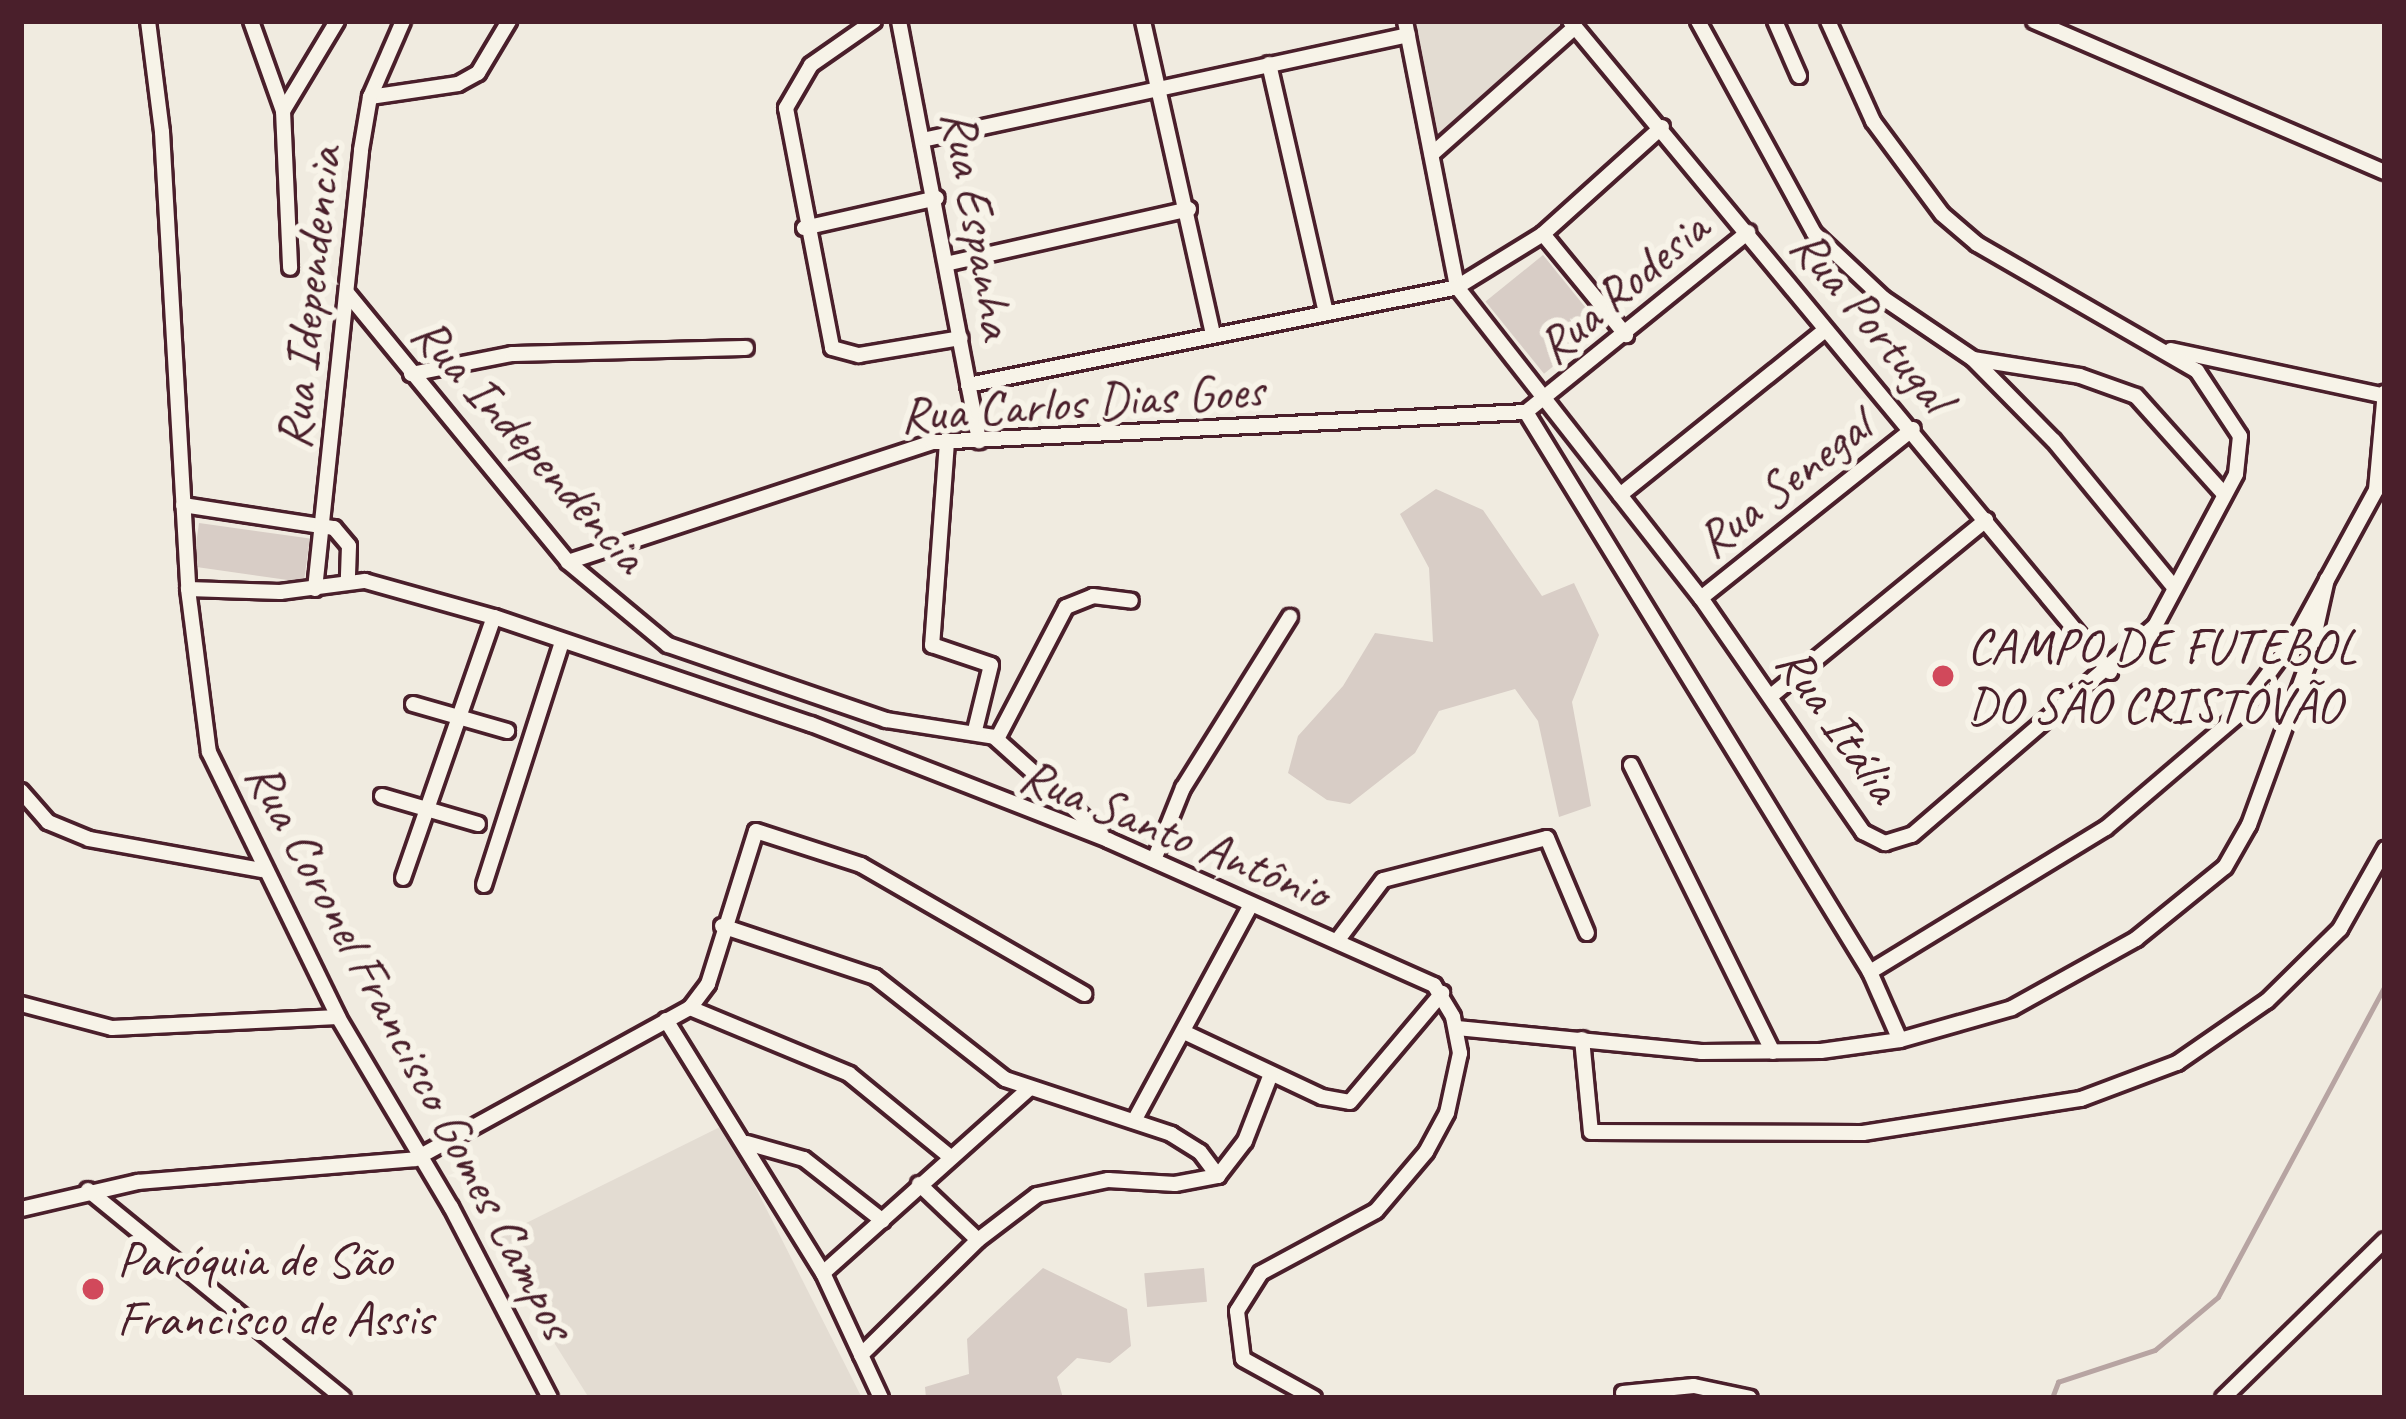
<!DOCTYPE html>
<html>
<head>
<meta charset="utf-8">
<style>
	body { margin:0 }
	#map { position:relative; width:2406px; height:1419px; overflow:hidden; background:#f0ebe0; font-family:Caveat,sans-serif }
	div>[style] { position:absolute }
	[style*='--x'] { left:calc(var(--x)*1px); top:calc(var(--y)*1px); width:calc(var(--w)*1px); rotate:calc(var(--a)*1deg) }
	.built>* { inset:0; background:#e3dcd2 }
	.green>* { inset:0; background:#d8cdc6; transform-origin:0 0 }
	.stream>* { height:4.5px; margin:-2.25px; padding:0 2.25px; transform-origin:2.25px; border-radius:2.25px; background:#b7a4a2 }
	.roads { filter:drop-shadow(3px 0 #4a1f2b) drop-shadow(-3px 0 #4a1f2b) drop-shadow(0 3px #4a1f2b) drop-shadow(0 -3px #4a1f2b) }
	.street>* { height:14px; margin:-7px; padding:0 7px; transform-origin:7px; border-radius:7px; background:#f7f3e8 }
	.dots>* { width:33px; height:33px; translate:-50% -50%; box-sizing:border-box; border:6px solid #f7f3e8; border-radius:50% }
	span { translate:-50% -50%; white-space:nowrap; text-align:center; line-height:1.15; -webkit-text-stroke:12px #f7f3e8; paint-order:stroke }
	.street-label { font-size:51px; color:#4a1f2b }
	.poi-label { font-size:51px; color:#4a1f2b }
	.left { translate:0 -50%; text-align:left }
	.frame { position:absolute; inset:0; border:24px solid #4a1f2b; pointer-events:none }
</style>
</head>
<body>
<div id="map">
	<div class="built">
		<div style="clip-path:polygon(1413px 21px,1556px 21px,1562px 28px,1436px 139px)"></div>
		<div style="clip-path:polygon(724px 1125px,862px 1398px,589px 1398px,490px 1241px)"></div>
	</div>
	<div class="green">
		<div style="left:1543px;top:255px;width:93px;height:74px;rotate:51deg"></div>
		<div style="clip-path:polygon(1436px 489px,1483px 510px,1542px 596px,1574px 583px,1599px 635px,1572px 702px,1591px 806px,1559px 817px,1538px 721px,1515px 689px,1439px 711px,1415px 753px,1350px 804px,1327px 800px,1288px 773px,1298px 736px,1343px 686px,1375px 633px,1433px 642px,1429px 568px,1400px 514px)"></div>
		<div style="left:199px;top:523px;width:112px;height:44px;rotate:8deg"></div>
		<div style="clip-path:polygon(1043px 1268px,1127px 1309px,1131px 1346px,1110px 1363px,1077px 1358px,1057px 1377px,1063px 1398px,926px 1398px,925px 1387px,969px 1374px,967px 1339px)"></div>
		<div style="left:1204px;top:1268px;width:34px;height:60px;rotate:85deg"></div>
	</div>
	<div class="stream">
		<div style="--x:2052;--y:1398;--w:17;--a:-69"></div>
		<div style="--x:2058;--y:1382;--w:102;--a:-18.3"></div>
		<div style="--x:2155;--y:1350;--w:82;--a:-40.1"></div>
		<div style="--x:2218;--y:1297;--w:353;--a:-61.8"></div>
	</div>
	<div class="roads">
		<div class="street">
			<div style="--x:148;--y:21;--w:112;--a:82.8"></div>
			<div style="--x:162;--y:132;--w:458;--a:86.7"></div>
			<div style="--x:188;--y:589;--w:164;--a:82.7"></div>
			<div style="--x:209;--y:752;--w:295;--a:64"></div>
			<div style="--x:338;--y:1017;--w:221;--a:59.3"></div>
			<div style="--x:451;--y:1207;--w:215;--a:62.6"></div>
			<div style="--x:251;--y:21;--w:96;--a:70.4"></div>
			<div style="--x:283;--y:111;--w:157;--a:87.4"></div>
			<div style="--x:874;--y:21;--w:77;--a:145.1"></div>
			<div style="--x:811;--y:65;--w:50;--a:120.2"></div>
			<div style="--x:786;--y:108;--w:244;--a:79.1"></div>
			<div style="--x:832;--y:348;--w:28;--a:15"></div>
			<div style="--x:859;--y:355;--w:103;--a:-9.5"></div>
			<div style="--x:899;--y:21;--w:428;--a:79.2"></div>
			<div style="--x:1143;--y:21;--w:320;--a:77.4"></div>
			<div style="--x:1405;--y:21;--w:271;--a:78.9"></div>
			<div style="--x:1457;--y:287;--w:101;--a:-31.6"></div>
			<div style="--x:1543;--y:234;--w:160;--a:-42"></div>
			<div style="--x:1570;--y:21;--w:846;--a:50.32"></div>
			<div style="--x:1698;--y:21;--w:242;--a:61.3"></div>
			<div style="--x:1814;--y:233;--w:95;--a:43.3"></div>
			<div style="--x:1883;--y:298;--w:109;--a:34.1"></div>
			<div style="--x:1973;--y:359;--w:115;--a:45.4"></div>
			<div style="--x:2054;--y:441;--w:189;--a:50.6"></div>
			<div style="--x:1775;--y:21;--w:60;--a:66.4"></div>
			<div style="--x:2034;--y:21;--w:382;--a:23.3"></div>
			<div style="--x:1269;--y:64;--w:254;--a:77.1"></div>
			<div style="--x:370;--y:97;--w:89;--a:-8.4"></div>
			<div style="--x:458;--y:84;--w:23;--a:-29"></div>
			<div style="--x:478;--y:73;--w:61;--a:-59.2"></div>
			<div style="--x:283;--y:111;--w:105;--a:-59"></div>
			<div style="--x:927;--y:139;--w:492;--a:-12.2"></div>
			<div style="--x:1432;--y:154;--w:191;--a:-41.6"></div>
			<div style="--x:804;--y:228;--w:136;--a:-12.7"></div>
			<div style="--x:1543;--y:234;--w:131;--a:50.6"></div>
			<div style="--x:950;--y:263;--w:245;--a:-12.7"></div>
			<div style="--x:348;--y:294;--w:347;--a:50.6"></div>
			<div style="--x:568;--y:562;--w:130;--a:39.7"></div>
			<div style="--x:668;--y:645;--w:231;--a:19"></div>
			<div style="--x:886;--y:720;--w:109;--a:8.9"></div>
			<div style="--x:994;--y:737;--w:144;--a:41.9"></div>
			<div style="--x:2171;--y:350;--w:219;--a:12.1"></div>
			<div style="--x:1973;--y:359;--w:108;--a:9"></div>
			<div style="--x:2080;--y:376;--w:59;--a:19.7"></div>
			<div style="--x:2136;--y:396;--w:132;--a:48.1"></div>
			<div style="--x:411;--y:374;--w:103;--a:-11.2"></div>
			<div style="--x:512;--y:354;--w:234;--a:-1.5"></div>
			<div style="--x:968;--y:385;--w:499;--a:-11.3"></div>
			<div style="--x:1457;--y:287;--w:395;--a:51.9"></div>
			<div style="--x:1701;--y:598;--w:285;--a:55.3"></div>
			<div style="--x:1863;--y:832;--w:25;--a:27"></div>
			<div style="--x:1885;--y:843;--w:28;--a:-17"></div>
			<div style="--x:1912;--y:835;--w:321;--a:-40.7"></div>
			<div style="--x:2155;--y:626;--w:172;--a:-61.9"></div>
			<div style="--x:2236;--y:474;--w:38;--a:-84"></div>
			<div style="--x:2240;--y:436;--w:78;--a:-123.5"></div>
			<div style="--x:2197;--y:371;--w:254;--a:-150"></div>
			<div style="--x:1977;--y:244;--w:46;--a:-139.4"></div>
			<div style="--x:1942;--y:214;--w:116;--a:-126.6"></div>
			<div style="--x:1873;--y:121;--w:110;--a:-114.2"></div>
			<div style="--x:1526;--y:412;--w:657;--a:58.44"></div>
			<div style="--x:1870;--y:972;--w:74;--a:66.2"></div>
			<div style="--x:947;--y:442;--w:204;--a:94.2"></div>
			<div style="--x:932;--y:645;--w:62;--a:18.7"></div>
			<div style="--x:991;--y:665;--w:67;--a:103.8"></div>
			<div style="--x:1620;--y:495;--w:262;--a:-38.8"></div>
			<div style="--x:183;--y:505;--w:153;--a:8.7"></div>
			<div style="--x:334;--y:528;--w:23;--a:50"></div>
			<div style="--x:349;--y:546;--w:35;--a:92"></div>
			<div style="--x:568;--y:562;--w:383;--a:-18.2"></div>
			<div style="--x:932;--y:442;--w:595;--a:-2.89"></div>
			<div style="--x:1526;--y:412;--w:286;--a:-39"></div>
			<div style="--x:188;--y:589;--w:92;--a:1.9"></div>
			<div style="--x:280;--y:592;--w:86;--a:-7.4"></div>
			<div style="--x:365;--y:581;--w:134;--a:15.6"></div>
			<div style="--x:494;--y:617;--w:335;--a:18.7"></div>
			<div style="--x:811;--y:724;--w:319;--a:21.3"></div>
			<div style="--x:1108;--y:840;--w:357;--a:24"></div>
			<div style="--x:1434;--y:985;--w:37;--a:59"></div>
			<div style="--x:1453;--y:1017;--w:37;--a:79"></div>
			<div style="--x:1460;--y:1053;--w:61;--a:102.2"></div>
			<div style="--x:1447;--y:1113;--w:44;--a:118.3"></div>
			<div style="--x:1426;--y:1152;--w:77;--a:130.3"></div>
			<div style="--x:1376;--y:1211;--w:131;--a:151.7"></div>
			<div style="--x:1261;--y:1273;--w:45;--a:122.3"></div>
			<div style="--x:1237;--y:1311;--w:48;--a:82.9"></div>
			<div style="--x:1243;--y:1359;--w:81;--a:28.8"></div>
			<div style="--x:315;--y:589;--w:441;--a:-84"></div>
			<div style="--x:361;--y:150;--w:54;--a:-80.4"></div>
			<div style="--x:370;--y:97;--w:83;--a:-66.5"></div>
			<div style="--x:1701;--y:598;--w:271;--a:-38.6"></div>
			<div style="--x:1771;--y:696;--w:278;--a:-39.3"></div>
			<div style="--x:413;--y:704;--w:98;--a:16"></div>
			<div style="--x:997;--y:739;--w:149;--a:-62.4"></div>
			<div style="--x:1066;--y:607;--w:29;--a:-22"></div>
			<div style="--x:1093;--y:596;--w:38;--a:7"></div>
			<div style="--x:1631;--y:765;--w:320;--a:63.7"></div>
			<div style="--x:21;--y:791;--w:41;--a:48.9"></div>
			<div style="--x:48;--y:822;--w:44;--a:22.5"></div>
			<div style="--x:89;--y:839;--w:176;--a:10.2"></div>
			<div style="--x:382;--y:796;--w:100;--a:16.3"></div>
			<div style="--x:1154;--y:860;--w:78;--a:-68.1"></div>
			<div style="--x:1183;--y:788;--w:202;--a:-58"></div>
			<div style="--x:403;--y:878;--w:276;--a:-70.8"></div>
			<div style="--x:484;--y:885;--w:255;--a:-72.2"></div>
			<div style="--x:722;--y:926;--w:161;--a:18.4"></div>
			<div style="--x:875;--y:977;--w:165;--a:38.1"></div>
			<div style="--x:1005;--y:1079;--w:175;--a:18.3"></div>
			<div style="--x:1171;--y:1134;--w:34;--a:32"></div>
			<div style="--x:1200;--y:1152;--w:30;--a:53"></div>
			<div style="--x:1337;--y:941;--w:76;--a:-53"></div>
			<div style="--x:1383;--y:880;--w:169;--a:-14.4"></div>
			<div style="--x:1547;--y:838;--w:103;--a:67.2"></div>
			<div style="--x:1870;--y:972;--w:276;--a:-31.4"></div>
			<div style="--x:2106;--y:828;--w:172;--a:-40.5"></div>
			<div style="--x:2237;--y:716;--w:101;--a:-53.5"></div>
			<div style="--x:2297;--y:635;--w:165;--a:-61.4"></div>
			<div style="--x:2376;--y:490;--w:98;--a:-84.8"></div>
			<div style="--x:21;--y:1004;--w:94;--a:14.8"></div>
			<div style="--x:112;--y:1028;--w:226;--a:-2.8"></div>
			<div style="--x:690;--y:1008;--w:30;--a:-53"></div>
			<div style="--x:708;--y:984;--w:160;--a:-72.6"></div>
			<div style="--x:756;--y:831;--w:110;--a:17.9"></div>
			<div style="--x:861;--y:865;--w:258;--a:30"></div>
			<div style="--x:666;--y:1020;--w:298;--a:58.2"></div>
			<div style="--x:823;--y:1273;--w:138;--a:65.1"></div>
			<div style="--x:1457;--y:1028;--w:245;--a:5.6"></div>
			<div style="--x:1701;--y:1052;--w:120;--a:-0.5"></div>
			<div style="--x:1821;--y:1051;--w:80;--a:-7.9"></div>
			<div style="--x:1900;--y:1040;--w:116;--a:-15.9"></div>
			<div style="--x:2012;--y:1008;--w:142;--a:-29.1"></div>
			<div style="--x:2136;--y:939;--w:114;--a:-39"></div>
			<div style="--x:2225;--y:867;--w:48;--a:-60.3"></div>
			<div style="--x:2249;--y:825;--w:171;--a:-69.9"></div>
			<div style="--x:2308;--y:664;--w:87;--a:-77.4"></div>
			<div style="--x:1186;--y:1033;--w:150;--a:25.2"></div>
			<div style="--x:1322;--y:1097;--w:28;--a:10"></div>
			<div style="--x:1350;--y:1102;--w:143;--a:-49.8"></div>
			<div style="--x:1582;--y:1039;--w:93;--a:84.5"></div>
			<div style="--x:1591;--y:1132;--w:272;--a:0.2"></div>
			<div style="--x:1863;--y:1133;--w:221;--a:-8.9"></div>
			<div style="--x:2081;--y:1099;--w:103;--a:-20.6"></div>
			<div style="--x:2177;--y:1063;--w:109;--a:-34.6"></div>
			<div style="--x:2267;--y:1001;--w:103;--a:-44.6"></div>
			<div style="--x:2340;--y:929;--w:92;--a:-60.6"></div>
			<div style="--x:1134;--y:1121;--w:246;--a:-61.6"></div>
			<div style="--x:747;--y:1143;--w:59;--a:15.7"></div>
			<div style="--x:804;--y:1159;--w:100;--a:38.1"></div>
			<div style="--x:919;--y:1184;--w:81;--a:43.5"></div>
			<div style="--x:88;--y:1190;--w:329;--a:39.2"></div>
			<div style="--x:21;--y:1209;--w:120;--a:-13"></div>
			<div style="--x:138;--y:1182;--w:278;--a:-4.7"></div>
			<div style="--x:415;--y:1159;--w:314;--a:-28.8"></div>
			<div style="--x:690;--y:1008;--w:172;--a:22.5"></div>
			<div style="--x:849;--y:1074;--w:128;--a:39.3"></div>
			<div style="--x:823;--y:1273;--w:276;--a:-41.8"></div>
			<div style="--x:861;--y:1355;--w:164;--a:-44.5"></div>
			<div style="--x:978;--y:1240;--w:74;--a:-37.3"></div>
			<div style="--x:1037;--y:1195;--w:73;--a:-11.9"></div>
			<div style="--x:1108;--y:1180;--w:67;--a:3.4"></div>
			<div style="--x:1175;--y:1184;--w:44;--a:-10.5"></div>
			<div style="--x:1218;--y:1176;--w:44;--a:-52.4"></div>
			<div style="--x:1245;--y:1141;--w:72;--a:-68.8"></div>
			<div style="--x:1623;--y:1393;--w:71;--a:-5.6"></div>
			<div style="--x:1694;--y:1386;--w:57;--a:12.1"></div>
			<div style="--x:2223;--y:1398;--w:226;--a:-44.3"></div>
		</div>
	</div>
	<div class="dots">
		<div style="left:1943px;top:676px;background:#d1495b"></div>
		<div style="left:93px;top:1289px;background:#d1495b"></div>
	</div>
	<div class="street-label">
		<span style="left:979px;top:224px;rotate:80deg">Rua Espanha</span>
		<span style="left:1622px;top:287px;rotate:-40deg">Rua Rodesia</span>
		<span style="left:308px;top:298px;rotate:-84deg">Rua Idependencia</span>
		<span style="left:1872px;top:320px;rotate:50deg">Rua Portugal</span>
		<span style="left:1082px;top:402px;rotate:-4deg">Rua Carlos Dias Goes</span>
		<span style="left:530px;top:444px;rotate:48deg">Rua Independência</span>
		<span style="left:1783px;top:483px;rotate:-38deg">Rua Senegal</span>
		<span style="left:1839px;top:724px;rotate:55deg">Rua Itália</span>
		<span style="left:1175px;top:833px;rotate:22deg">Rua Santo Antônio</span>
		<span style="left:411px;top:1050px;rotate:62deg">Rua Coronel Francisco Gomes Campos</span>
	</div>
	<div class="poi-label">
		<span class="left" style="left:1967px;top:676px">CAMPO DE FUTEBOL<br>DO SÃO CRISTÓVÃO</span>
		<span class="left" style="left:117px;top:1289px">Paróquia de São<br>Francisco de Assis</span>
	</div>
	<div class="frame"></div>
</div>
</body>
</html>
